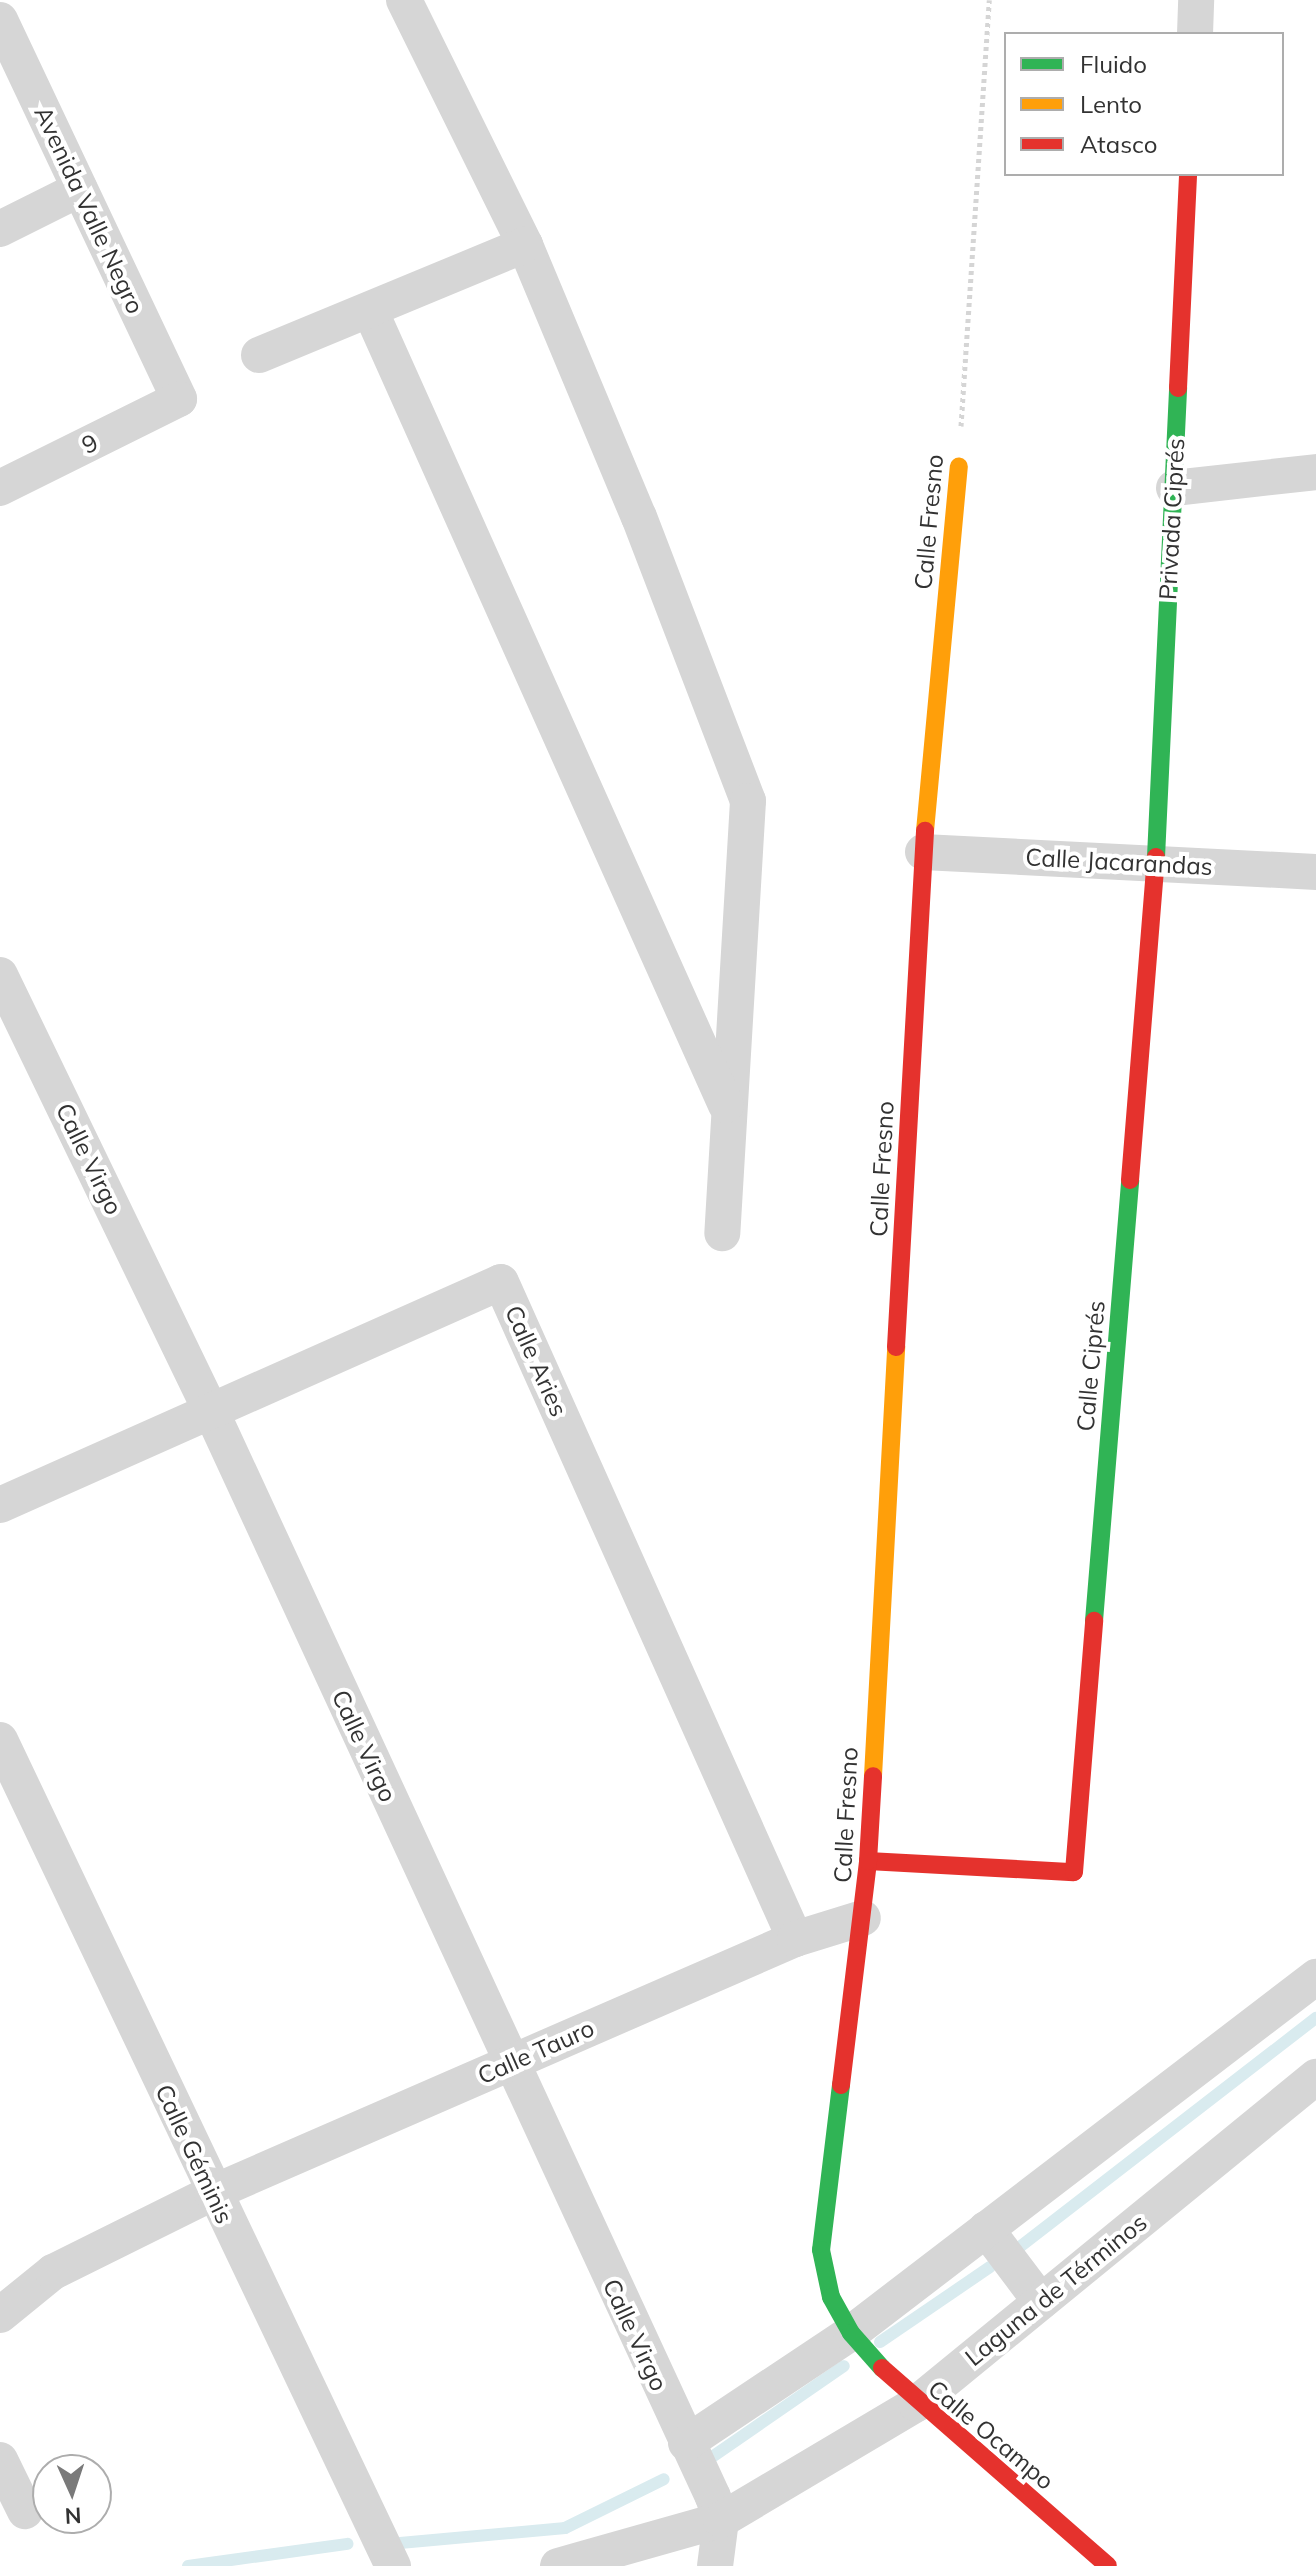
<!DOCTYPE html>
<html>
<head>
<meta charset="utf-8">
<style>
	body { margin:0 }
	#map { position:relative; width:1316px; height:2566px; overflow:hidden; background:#fff; font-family:Mulish,sans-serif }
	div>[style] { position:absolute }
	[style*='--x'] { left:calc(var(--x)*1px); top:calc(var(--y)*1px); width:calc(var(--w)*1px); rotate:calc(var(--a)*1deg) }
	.stream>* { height:12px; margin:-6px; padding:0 6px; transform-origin:6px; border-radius:6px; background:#d9ebef }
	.path>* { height:5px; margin-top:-2.5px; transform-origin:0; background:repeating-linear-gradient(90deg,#d5d5d5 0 4px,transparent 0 8px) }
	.street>* { height:36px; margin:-18px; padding:0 18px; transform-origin:18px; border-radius:18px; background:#d6d6d6 }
	.fast>* { height:18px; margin:-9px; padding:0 9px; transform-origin:9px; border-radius:9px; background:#30b455 }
	.slow>* { height:18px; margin:-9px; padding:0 9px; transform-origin:9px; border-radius:9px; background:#ff9f0a }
	.jam>* { height:18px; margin:-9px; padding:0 9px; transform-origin:9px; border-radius:9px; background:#e5322d }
	span { translate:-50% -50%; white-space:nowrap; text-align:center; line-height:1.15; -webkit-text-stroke:8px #fff; paint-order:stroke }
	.street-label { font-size:24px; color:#323232 }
	.legend { position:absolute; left:1004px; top:32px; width:280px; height:144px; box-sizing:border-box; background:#fff; border:2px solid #adadad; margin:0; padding:10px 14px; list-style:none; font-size:24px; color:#323232 }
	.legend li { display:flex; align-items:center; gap:16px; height:40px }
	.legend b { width:40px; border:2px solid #adadad }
	.north { position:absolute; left:32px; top:2454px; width:80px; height:80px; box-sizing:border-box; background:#fff; border:2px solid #adadad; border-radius:50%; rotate:177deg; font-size:22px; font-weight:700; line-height:32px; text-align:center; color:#323232 }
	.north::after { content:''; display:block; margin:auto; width:28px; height:36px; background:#7a7a7a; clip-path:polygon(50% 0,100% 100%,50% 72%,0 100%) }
</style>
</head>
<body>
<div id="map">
	<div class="stream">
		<div style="--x:1017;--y:2249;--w:378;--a:-37.7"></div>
		<div style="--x:880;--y:2342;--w:133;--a:-34.3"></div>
		<div style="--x:712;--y:2457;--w:160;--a:-34.6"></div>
		<div style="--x:400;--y:2543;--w:166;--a:-5.2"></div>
		<div style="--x:565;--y:2528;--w:110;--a:-26.3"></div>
		<div style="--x:188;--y:2566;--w:161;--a:-7.9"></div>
	</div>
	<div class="path">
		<div style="--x:961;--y:426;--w:427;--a:-86.2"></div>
	</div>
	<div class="street">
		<div style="--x:404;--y:0;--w:273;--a:63.7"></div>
		<div style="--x:525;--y:245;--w:295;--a:67.3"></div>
		<div style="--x:639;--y:517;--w:304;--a:69"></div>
		<div style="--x:748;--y:801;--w:433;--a:93.4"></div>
		<div style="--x:0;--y:20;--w:419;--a:64.7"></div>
		<div style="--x:179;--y:399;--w:200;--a:153.6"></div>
		<div style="--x:1195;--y:34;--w:34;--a:-88"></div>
		<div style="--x:0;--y:229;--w:89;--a:-26.6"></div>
		<div style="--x:370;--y:310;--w:871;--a:65.88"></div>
		<div style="--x:259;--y:355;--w:288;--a:-22.5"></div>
		<div style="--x:1174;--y:488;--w:143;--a:-6.4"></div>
		<div style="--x:923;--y:852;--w:394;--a:2.9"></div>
		<div style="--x:0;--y:975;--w:484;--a:64.2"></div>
		<div style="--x:211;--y:1411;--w:1196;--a:65.19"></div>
		<div style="--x:713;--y:2497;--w:24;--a:71"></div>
		<div style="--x:721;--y:2520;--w:46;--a:97.4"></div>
		<div style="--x:0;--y:1505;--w:548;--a:-23.99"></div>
		<div style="--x:501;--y:1282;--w:720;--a:65.89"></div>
		<div style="--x:0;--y:1740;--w:915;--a:64.56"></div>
		<div style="--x:986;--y:2229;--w:91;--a:53"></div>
		<div style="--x:0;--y:2315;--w:68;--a:-39.1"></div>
		<div style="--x:53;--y:2272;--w:178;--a:-26.4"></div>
		<div style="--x:212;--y:2193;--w:636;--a:-23.54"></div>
		<div style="--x:795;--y:1939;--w:71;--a:-17.2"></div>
		<div style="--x:686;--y:2443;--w:198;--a:-33.7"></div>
		<div style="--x:851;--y:2333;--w:586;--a:-37.44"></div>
		<div style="--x:0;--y:2460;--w:57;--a:63.9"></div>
		<div style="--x:558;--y:2566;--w:169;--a:-15.8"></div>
		<div style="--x:721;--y:2520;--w:227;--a:-30.7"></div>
		<div style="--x:916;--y:2404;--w:517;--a:-39.27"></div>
	</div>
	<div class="fast">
		<div style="--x:1156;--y:857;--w:470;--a:-87.3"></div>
		<div style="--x:1094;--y:1621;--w:442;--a:-85.3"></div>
		<div style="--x:841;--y:2085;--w:166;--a:96.9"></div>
		<div style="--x:821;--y:2250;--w:48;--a:78"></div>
		<div style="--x:831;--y:2297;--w:41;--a:60.9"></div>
		<div style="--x:851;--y:2333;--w:47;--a:48.5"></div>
	</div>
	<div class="slow">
		<div style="--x:925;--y:831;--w:366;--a:-84.7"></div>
		<div style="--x:873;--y:1776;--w:430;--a:-86.9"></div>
	</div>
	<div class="jam">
		<div style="--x:1178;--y:388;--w:214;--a:-87.3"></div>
		<div style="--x:1130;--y:1180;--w:324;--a:-85.4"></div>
		<div style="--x:896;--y:1347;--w:517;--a:-86.78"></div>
		<div style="--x:868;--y:1861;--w:206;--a:3.1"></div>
		<div style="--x:1074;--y:1872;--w:252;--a:-85.4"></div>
		<div style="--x:841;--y:2085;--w:226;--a:-83.1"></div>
		<div style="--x:868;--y:1861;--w:85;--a:-86.6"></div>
		<div style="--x:882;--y:2368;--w:300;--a:41.2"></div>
	</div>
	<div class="street-label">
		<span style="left:89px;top:210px;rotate:65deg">Avenida Valle Negro</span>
		<span style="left:90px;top:444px;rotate:-26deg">9</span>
		<span style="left:1172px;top:519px;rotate:-87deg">Privada Ciprés</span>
		<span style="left:929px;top:522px;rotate:-85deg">Calle Fresno</span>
		<span style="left:1119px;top:862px;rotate:3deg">Calle Jacarandas</span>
		<span style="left:89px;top:1159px;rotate:64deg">Calle Virgo</span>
		<span style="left:882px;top:1169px;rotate:-87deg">Calle Fresno</span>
		<span style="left:536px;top:1361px;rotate:66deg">Calle Aries</span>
		<span style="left:1091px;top:1366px;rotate:-85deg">Calle Ciprés</span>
		<span style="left:364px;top:1746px;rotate:65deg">Calle Virgo</span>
		<span style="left:846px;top:1815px;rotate:-87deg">Calle Fresno</span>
		<span style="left:536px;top:2052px;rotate:-24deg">Calle Tauro</span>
		<span style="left:194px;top:2154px;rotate:65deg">Calle Géminis</span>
		<span style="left:1056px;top:2290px;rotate:-39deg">Laguna de Términos</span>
		<span style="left:635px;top:2335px;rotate:65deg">Calle Virgo</span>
		<span style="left:991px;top:2435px;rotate:40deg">Calle Ocampo</span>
	</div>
	<ul class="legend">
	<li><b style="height:10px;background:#30b455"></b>Fluido</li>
	<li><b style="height:10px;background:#ff9f0a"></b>Lento</li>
	<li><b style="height:10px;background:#e5322d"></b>Atasco</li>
	</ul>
	<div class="north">N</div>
</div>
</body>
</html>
